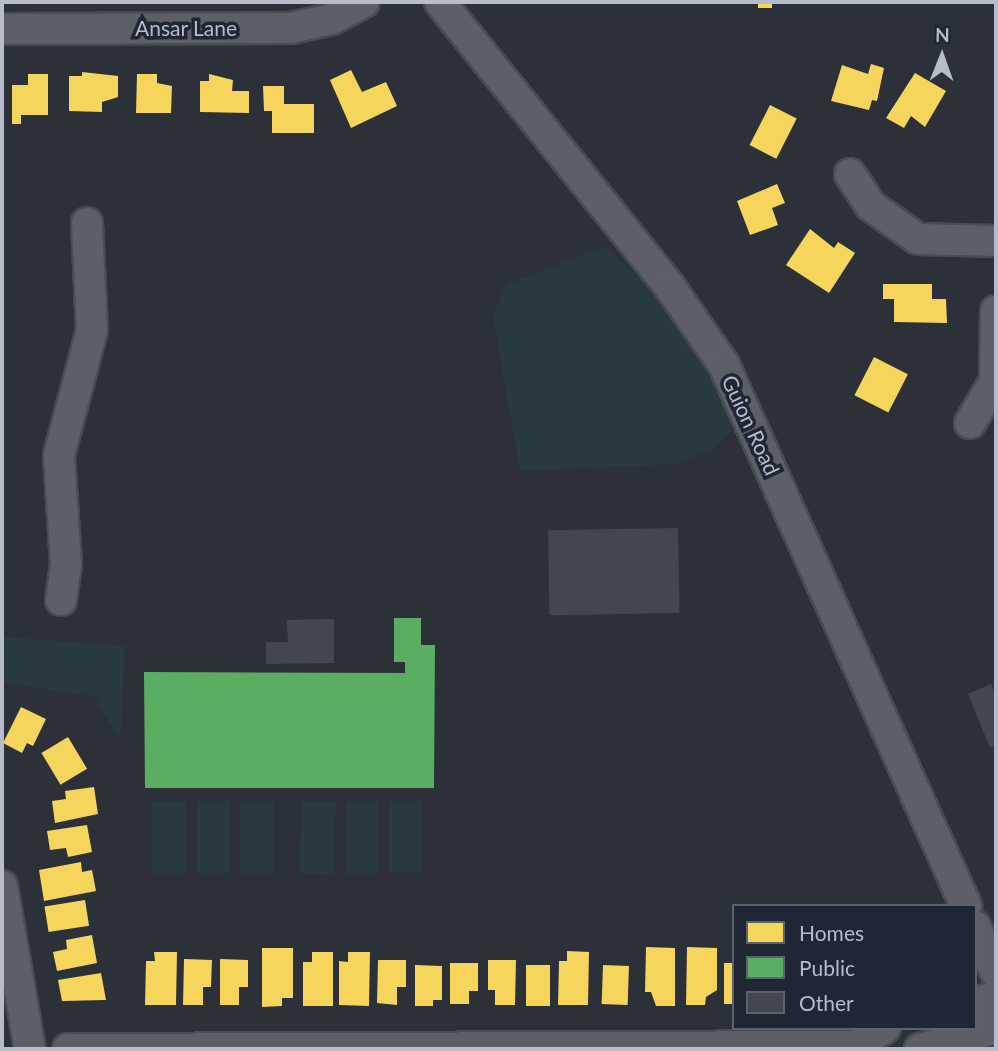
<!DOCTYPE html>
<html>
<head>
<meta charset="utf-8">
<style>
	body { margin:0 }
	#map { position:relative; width:998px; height:1051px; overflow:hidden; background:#2c3039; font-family:Lato,sans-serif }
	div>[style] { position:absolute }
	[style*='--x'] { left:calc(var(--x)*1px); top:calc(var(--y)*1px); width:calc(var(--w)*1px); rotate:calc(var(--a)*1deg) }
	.green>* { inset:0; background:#293a3f; transform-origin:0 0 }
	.homes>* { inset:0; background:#f6d55c; transform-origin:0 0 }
	.public>* { inset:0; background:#5aae61 }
	.building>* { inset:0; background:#43464e; transform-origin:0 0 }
	.roads { filter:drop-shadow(2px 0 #484b52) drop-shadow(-2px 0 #484b52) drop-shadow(0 2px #484b52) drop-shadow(0 -2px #484b52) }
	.minor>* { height:30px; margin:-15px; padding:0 15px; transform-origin:15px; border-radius:15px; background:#5c5f67 }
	span { translate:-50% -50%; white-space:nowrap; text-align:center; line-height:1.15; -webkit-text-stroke:7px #1f2634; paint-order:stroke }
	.street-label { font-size:21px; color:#b6bcca }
	.frame { position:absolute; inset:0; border:4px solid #b6bcca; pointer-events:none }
	.legend { position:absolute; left:732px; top:904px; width:245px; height:126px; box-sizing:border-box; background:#1f2634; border:2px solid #5b6270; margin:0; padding:9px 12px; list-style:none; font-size:21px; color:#b6bcca }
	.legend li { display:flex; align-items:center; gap:14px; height:35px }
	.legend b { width:35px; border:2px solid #5b6270 }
	.north { position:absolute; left:907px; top:21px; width:70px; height:70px; -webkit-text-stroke:5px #1f2634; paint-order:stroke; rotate:1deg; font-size:19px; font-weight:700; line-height:28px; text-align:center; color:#b6bcca }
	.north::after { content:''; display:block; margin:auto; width:24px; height:32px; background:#b6bcca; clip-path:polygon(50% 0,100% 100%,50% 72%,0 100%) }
</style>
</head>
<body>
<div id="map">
	<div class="green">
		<div style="clip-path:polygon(605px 246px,661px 299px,723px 397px,733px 429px,717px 447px,676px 464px,520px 471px,493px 316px,506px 285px)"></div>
		<div style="clip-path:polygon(2px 637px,125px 646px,120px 741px,95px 697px,2px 682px)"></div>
		<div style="left:197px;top:801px;width:32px;height:72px"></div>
		<div style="left:240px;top:801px;width:33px;height:72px"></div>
		<div style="left:302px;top:801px;width:34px;height:72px;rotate:2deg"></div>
		<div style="left:345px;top:801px;width:33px;height:72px"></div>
		<div style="left:389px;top:801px;width:33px;height:71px"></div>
		<div style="left:152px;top:802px;width:34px;height:71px"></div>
	</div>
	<div class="homes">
		<div style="left:758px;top:2px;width:14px;height:6px"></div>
		<div style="clip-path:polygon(871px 64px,884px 68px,877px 101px,872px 100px,869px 110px,831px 101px,842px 65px,868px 74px)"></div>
		<div style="clip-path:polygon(351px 70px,362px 92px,386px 82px,397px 106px,351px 128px,330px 80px)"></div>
		<div style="clip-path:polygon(82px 72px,118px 76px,118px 97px,102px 102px,102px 112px,69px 111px,69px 76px,82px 76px)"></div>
		<div style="clip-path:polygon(915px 73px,946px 91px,925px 127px,911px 116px,904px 128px,886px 118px)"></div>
		<div style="clip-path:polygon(28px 74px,48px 74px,48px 115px,21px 115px,21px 124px,12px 124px,12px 85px,28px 85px)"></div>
		<div style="clip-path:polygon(137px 74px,157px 74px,157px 83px,172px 86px,171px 113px,136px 113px)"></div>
		<div style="clip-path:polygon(209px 74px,233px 80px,232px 91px,249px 91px,249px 113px,200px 112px,200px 81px,209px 81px)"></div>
		<div style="clip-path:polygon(263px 86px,284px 86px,284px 104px,314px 104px,314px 133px,272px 133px,272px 111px,264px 111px)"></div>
		<div style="left:770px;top:105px;width:30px;height:45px;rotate:27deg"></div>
		<div style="clip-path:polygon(777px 184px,785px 203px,772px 208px,778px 225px,750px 235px,737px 201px)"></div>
		<div style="clip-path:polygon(810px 229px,834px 248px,838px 242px,855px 253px,829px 293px,786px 265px)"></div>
		<div style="clip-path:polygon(883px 284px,932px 284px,932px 299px,946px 299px,947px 323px,894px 322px,894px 299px,883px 299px)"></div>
		<div style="left:874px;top:357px;width:38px;height:43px;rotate:27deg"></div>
		<div style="clip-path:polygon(21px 707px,46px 719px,33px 746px,27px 743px,22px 753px,3px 743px)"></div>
		<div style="left:68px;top:737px;width:37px;height:31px;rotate:59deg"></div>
		<div style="clip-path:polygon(94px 787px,98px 814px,55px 823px,52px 801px,66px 799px,65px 791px)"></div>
		<div style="clip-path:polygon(87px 825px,92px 852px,68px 857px,66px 848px,50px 850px,47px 831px)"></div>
		<div style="clip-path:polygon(81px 862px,82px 872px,92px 870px,96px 891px,44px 901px,39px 870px)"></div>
		<div style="left:85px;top:900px;width:26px;height:41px;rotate:81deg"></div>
		<div style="clip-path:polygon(92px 935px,97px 963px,57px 971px,53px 952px,67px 949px,66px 940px)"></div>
		<div style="clip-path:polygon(646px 947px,675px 948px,675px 1006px,656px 1006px,651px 992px,645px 992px)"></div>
		<div style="clip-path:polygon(687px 947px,717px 948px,717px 990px,706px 997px,705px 1005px,686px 1005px)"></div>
		<div style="clip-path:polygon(262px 948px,293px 948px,293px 998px,282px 998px,282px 1006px,262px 1007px)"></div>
		<div style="clip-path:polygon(567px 951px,589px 952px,588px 1005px,558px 1005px,559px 961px,567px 961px)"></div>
		<div style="clip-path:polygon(154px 952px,177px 952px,176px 1005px,145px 1005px,146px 961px,155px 961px)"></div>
		<div style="clip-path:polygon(312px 952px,333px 952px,333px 1006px,303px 1006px,303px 962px,312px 962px)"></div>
		<div style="clip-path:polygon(348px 952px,370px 952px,369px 1006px,339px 1005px,339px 961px,348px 962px)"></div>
		<div style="clip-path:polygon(184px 959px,212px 960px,211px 987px,203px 987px,203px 1005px,183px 1005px)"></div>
		<div style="clip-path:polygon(220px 959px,248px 960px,248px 987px,239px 987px,239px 1005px,220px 1005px)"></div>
		<div style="clip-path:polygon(378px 960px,406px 960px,406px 987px,397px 987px,397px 1005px,377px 1003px)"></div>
		<div style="clip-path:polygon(488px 960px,516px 960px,515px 1005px,495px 1005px,495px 990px,488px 990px)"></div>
		<div style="clip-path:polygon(450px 963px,478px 963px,478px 991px,469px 991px,469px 1004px,450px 1004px)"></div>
		<div style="left:724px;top:963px;width:10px;height:41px"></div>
		<div style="clip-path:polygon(415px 965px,442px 966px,442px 1000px,433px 1000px,433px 1006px,415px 1006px)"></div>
		<div style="left:526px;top:965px;width:24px;height:41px"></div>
		<div style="left:603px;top:965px;width:26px;height:39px;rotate:2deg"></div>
		<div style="clip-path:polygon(101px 973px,106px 1000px,62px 1001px,58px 980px)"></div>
	</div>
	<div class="public">
		<div style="clip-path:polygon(394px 618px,421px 618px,421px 645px,435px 645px,434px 788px,145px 788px,144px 672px,405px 673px,405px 662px,394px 662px)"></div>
	</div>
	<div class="building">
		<div style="left:678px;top:528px;width:85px;height:130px;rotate:89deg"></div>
		<div style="clip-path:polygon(334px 619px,334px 663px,266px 664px,266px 642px,288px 642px,287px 620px)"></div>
		<div style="clip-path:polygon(991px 684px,996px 696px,996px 745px,990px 748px,968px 694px)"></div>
	</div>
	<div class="roads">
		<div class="minor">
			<div style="--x:440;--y:2;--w:366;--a:51.1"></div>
			<div style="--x:670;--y:287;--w:95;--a:55.3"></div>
			<div style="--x:724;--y:365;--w:593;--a:65.9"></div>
			<div style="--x:2;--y:29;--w:289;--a:-0.2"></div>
			<div style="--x:291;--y:28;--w:42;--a:-12.4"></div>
			<div style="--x:332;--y:19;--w:36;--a:-28"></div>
			<div style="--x:850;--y:174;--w:38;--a:57"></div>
			<div style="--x:871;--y:206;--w:57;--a:35.1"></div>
			<div style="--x:918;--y:239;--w:78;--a:1.5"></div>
			<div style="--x:970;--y:423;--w:49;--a:-59.2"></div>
			<div style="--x:995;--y:381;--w:70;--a:-89.2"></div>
			<div style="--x:61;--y:600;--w:36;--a:-82"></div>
			<div style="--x:66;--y:564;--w:109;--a:-93.7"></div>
			<div style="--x:59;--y:455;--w:129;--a:-75.2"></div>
			<div style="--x:92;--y:330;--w:107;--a:-92.7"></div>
			<div style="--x:2;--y:886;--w:165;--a:80.3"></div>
			<div style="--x:975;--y:926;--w:51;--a:65.9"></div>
			<div style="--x:975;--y:1003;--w:22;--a:-16"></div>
			<div style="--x:68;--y:1049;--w:787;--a:-0.22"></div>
			<div style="--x:855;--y:1046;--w:35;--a:-31"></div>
			<div style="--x:920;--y:1049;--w:79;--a:-15.4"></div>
		</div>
	</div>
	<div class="street-label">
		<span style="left:186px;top:28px">Ansar Lane</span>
		<span style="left:751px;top:425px;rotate:65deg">Guion Road</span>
	</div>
	<div class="frame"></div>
	<ul class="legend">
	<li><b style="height:19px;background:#f6d55c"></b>Homes</li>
	<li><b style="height:19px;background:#5aae61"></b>Public</li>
	<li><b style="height:19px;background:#43464e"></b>Other</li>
	</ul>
	<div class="north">N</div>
</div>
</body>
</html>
